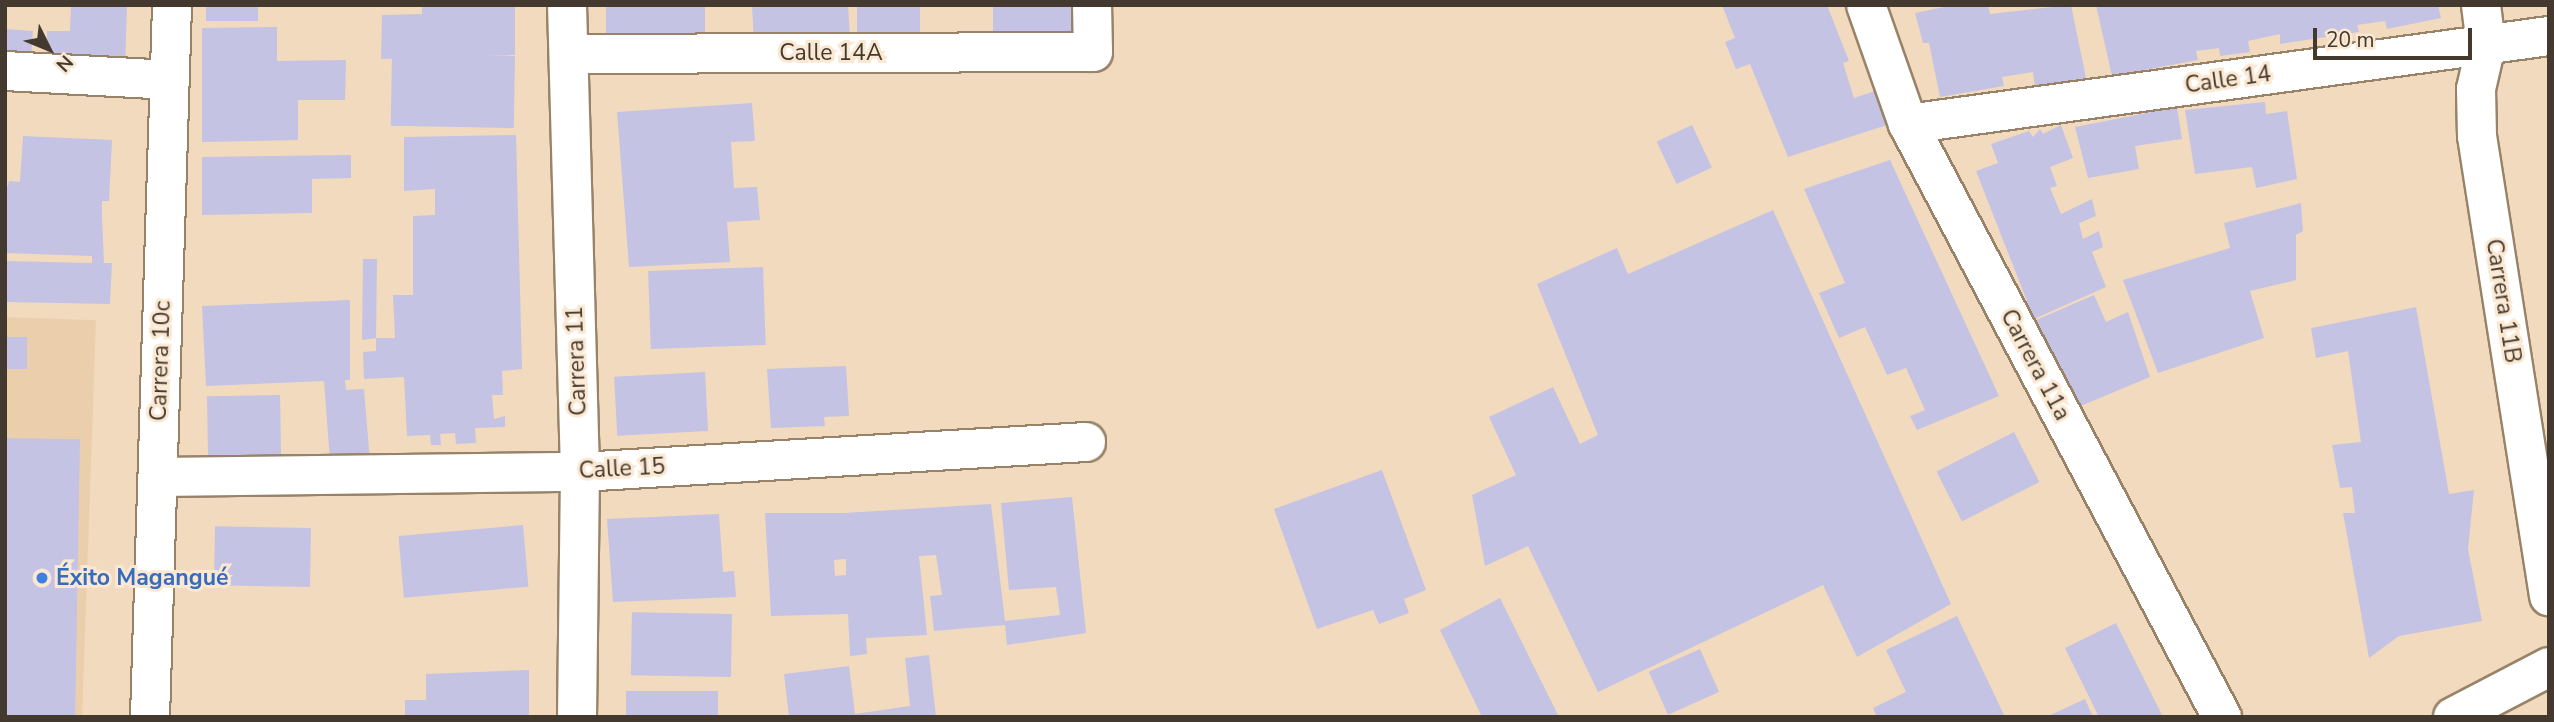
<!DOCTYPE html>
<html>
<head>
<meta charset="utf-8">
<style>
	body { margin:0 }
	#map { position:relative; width:2554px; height:722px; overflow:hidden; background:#f2dabe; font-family:"Nunito Sans",sans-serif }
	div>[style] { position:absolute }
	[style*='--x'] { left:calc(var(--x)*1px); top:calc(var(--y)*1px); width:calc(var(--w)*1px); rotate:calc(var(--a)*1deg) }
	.built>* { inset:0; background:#ebcfad; transform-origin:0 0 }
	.building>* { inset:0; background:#c5c3e3; transform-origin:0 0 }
	.roads { filter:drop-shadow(2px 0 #988369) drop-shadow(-2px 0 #988369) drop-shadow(0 2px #988369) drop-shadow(0 -2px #988369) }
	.minor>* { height:38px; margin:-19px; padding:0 19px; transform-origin:19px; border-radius:19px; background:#fff }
	.major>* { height:38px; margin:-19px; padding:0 19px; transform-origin:19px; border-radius:19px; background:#fff }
	.dots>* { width:19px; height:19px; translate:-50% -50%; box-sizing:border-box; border:4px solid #fbe8d2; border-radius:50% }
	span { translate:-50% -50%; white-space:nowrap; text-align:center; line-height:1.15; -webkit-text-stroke:6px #fbe8d2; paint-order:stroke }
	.street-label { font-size:23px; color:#43392e }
	.shop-label { font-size:23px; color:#366cbe; font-weight:700 }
	.left { translate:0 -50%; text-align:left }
	.frame { position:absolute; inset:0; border:7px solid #43392e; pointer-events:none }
	.north { position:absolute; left:14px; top:14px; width:70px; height:70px; -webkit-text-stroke:5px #fbe8d2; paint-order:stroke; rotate:133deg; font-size:19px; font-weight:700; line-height:28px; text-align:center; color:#43392e }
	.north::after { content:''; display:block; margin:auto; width:24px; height:32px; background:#43392e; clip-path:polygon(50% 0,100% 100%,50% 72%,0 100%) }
	.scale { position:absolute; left:2313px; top:28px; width:159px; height:32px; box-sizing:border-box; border:4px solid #43392e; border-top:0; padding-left:9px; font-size:21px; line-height:24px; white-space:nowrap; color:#43392e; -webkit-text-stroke:5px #fbe8d2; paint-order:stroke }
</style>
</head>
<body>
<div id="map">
	<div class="built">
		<div style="left:5px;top:317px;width:91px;height:400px;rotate:2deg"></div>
	</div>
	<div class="building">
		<div style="clip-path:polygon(71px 5px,127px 5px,125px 68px,47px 63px,47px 31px,70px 31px)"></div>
		<div style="left:206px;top:5px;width:52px;height:16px"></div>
		<div style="clip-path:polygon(422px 5px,515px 5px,515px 55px,381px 59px,382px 15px,422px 14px)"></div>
		<div style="left:606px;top:5px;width:99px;height:43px"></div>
		<div style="clip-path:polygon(752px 5px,848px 5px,850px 38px,754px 44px)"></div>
		<div style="left:857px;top:5px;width:63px;height:32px"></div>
		<div style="left:993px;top:5px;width:83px;height:36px"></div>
		<div style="clip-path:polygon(1722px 5px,1827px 5px,1849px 61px,1843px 63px,1854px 98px,1875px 91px,1887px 125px,1788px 157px,1750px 64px,1736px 69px,1725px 42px,1735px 38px)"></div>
		<div style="clip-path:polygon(1954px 5px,1988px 5px,1990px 14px,2071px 5px,2086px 78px,2035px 86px,2033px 72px,2002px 77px,2004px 86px,1940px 97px,1929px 43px,1923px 43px,1915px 13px)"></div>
		<div style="clip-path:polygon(2096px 5px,2438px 5px,2441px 18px,2387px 29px,2385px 21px,2357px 25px,2359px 32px,2280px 44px,2280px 34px,2248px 41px,2250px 52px,2220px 56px,2219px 48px,2196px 51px,2198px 60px,2112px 76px)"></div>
		<div style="clip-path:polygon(277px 27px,277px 61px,346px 60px,345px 100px,298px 100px,298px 140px,202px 142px,202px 28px)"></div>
		<div style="left:5px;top:29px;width:28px;height:32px;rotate:4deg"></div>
		<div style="left:515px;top:56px;width:72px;height:123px;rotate:91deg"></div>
		<div style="clip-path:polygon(2265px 102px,2266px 114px,2287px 111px,2297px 179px,2256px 188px,2252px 167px,2195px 174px,2185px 110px)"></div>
		<div style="clip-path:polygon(752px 103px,755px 141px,731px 142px,734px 188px,757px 187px,760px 220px,727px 222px,730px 262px,629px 267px,617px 112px)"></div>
		<div style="clip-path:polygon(2177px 107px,2182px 139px,2135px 146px,2139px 169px,2088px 178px,2075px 127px)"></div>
		<div style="left:1692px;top:125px;width:47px;height:39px;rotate:65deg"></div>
		<div style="clip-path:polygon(2061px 125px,2073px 158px,2050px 167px,2057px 186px,2050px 188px,2061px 214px,2092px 199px,2096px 216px,2079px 223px,2083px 239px,2099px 231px,2103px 247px,2092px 252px,2106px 287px,2034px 319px,1976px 171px,1998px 163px,1991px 144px,2029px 131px,2033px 137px,2040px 129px,2043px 134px)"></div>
		<div style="clip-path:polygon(516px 135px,522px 369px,502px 371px,503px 395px,492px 395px,494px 419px,505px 416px,505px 427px,475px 428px,476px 443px,456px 444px,455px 433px,440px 434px,441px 445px,431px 445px,430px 435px,407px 436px,404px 377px,364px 379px,363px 352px,376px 351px,376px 338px,362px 340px,363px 259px,377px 259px,376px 338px,395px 338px,393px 295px,413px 295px,413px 216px,435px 215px,435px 189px,404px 191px,404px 137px)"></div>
		<div style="clip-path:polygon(23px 136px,112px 140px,109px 201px,102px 201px,102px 217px,104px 263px,112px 263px,110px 304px,5px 302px,5px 261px,92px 263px,92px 256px,5px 253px,5px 196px,9px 181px,20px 182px)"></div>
		<div style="clip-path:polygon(351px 155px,351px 178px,312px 179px,312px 213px,202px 215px,202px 157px)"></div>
		<div style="clip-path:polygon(1890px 160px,1999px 396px,1917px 430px,1910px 416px,1925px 410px,1906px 368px,1887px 375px,1865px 327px,1839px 338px,1819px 293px,1845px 283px,1804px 189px)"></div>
		<div style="clip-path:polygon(2301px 203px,2303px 231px,2296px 235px,2296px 280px,2250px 291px,2264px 338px,2158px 373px,2123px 280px,2230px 248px,2224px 223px)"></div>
		<div style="clip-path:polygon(1773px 210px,1951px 604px,1857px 657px,1823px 585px,1598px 692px,1528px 546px,1485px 566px,1472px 495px,1516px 475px,1489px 417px,1553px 387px,1580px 444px,1598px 435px,1537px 284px,1617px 248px,1628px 274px)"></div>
		<div style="left:763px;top:267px;width:78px;height:115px;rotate:88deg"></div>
		<div style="clip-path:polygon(2094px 295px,2106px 322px,2128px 312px,2150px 377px,2071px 410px,2034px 321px)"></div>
		<div style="clip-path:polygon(350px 300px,350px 380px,345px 380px,346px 390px,364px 389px,370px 461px,330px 461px,324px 381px,206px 386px,202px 306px)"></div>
		<div style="clip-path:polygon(2416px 307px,2449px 494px,2474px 490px,2468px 549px,2482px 621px,2399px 636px,2369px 658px,2343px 513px,2355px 513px,2352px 487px,2340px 488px,2332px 445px,2361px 442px,2348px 351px,2316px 358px,2311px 328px)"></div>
		<div style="left:5px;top:337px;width:22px;height:32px"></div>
		<div style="clip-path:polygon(846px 366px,849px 416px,824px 417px,825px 426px,771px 428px,767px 369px)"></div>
		<div style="left:705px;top:372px;width:59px;height:91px;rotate:87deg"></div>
		<div style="left:280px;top:395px;width:64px;height:73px;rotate:89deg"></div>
		<div style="left:2014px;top:432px;width:56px;height:87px;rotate:63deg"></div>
		<div style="left:5px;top:438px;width:75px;height:279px;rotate:1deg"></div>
		<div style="clip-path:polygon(1382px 470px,1426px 590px,1404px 599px,1409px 613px,1379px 624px,1373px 610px,1317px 629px,1274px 509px)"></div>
		<div style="clip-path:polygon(evenodd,1072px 497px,1086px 633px,1007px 645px,1005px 625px,934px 631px,930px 596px,942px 595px,936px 555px,919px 556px,927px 635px,866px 638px,867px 654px,850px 656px,848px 614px,771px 616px,765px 513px,844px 513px,991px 504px,1005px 621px,1060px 615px,1056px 587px,1009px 590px,1001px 503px,1072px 497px,846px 559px,846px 575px,835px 576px,834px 560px,846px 559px)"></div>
		<div style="clip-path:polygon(719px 514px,723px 572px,734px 571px,736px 597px,613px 602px,607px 519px)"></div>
		<div style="left:523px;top:525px;width:62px;height:125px;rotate:85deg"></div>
		<div style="left:311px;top:528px;width:59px;height:96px;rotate:91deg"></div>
		<div style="clip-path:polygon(1500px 598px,1559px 717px,1482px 717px,1440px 630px)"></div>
		<div style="left:732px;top:614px;width:63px;height:100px;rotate:91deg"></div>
		<div style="clip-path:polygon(1957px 616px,2005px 717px,1877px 717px,1873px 708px,1906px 692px,1886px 650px)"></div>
		<div style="clip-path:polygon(2116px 623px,2163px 717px,2099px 717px,2065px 648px)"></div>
		<div style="left:1700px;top:649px;width:47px;height:56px;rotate:66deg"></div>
		<div style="clip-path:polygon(929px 655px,936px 717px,789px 717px,784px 674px,849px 666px,855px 714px,910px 706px,905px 658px)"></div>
		<div style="clip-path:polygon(529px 670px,529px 717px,405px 717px,405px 700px,426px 700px,426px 674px)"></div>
		<div style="left:626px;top:691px;width:92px;height:26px"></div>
		<div style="clip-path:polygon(2085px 699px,2093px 717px,2046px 717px)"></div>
	</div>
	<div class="roads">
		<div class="minor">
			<div style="--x:567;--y:5;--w:467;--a:88.4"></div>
			<div style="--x:580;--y:472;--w:245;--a:90.7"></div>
			<div style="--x:1866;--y:5;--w:126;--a:70.6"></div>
			<div style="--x:1908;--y:124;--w:671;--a:62.1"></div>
			<div style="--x:2481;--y:5;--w:40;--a:82.9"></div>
			<div style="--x:2486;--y:45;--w:45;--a:102.8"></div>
			<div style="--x:2476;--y:89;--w:47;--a:88.8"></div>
			<div style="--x:2477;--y:136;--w:466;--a:81.1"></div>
			<div style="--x:569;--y:54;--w:524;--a:-0.22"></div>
			<div style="--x:1093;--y:52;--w:47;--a:-91.2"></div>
			<div style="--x:5;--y:71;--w:165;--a:3.1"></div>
			<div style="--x:1908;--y:124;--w:647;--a:-7.82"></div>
			<div style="--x:158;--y:477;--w:422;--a:-0.7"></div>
			<div style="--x:580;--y:472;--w:507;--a:-3.39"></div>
			<div style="--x:150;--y:717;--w:712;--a:-88.23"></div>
		</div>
		<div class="major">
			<div style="--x:2453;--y:717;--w:108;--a:-27.5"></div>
		</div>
	</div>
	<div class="dots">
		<div style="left:42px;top:578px;background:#3f7fe0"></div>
	</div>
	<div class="street-label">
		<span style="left:831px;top:53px">Calle 14A</span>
		<span style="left:2228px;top:80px;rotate:-8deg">Calle 14</span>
		<span style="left:2503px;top:301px;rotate:81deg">Carrera 11B</span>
		<span style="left:161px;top:361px;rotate:-88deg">Carrera 10c</span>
		<span style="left:577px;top:361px;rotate:-92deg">Carrera 11</span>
		<span style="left:2035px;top:365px;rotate:62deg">Carrera 11a</span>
		<span style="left:622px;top:469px;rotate:-3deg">Calle 15</span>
	</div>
	<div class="shop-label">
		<span class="left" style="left:56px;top:578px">Éxito Magangué</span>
	</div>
	<div class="frame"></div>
	<div class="north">N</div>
	<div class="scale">20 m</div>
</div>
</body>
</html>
